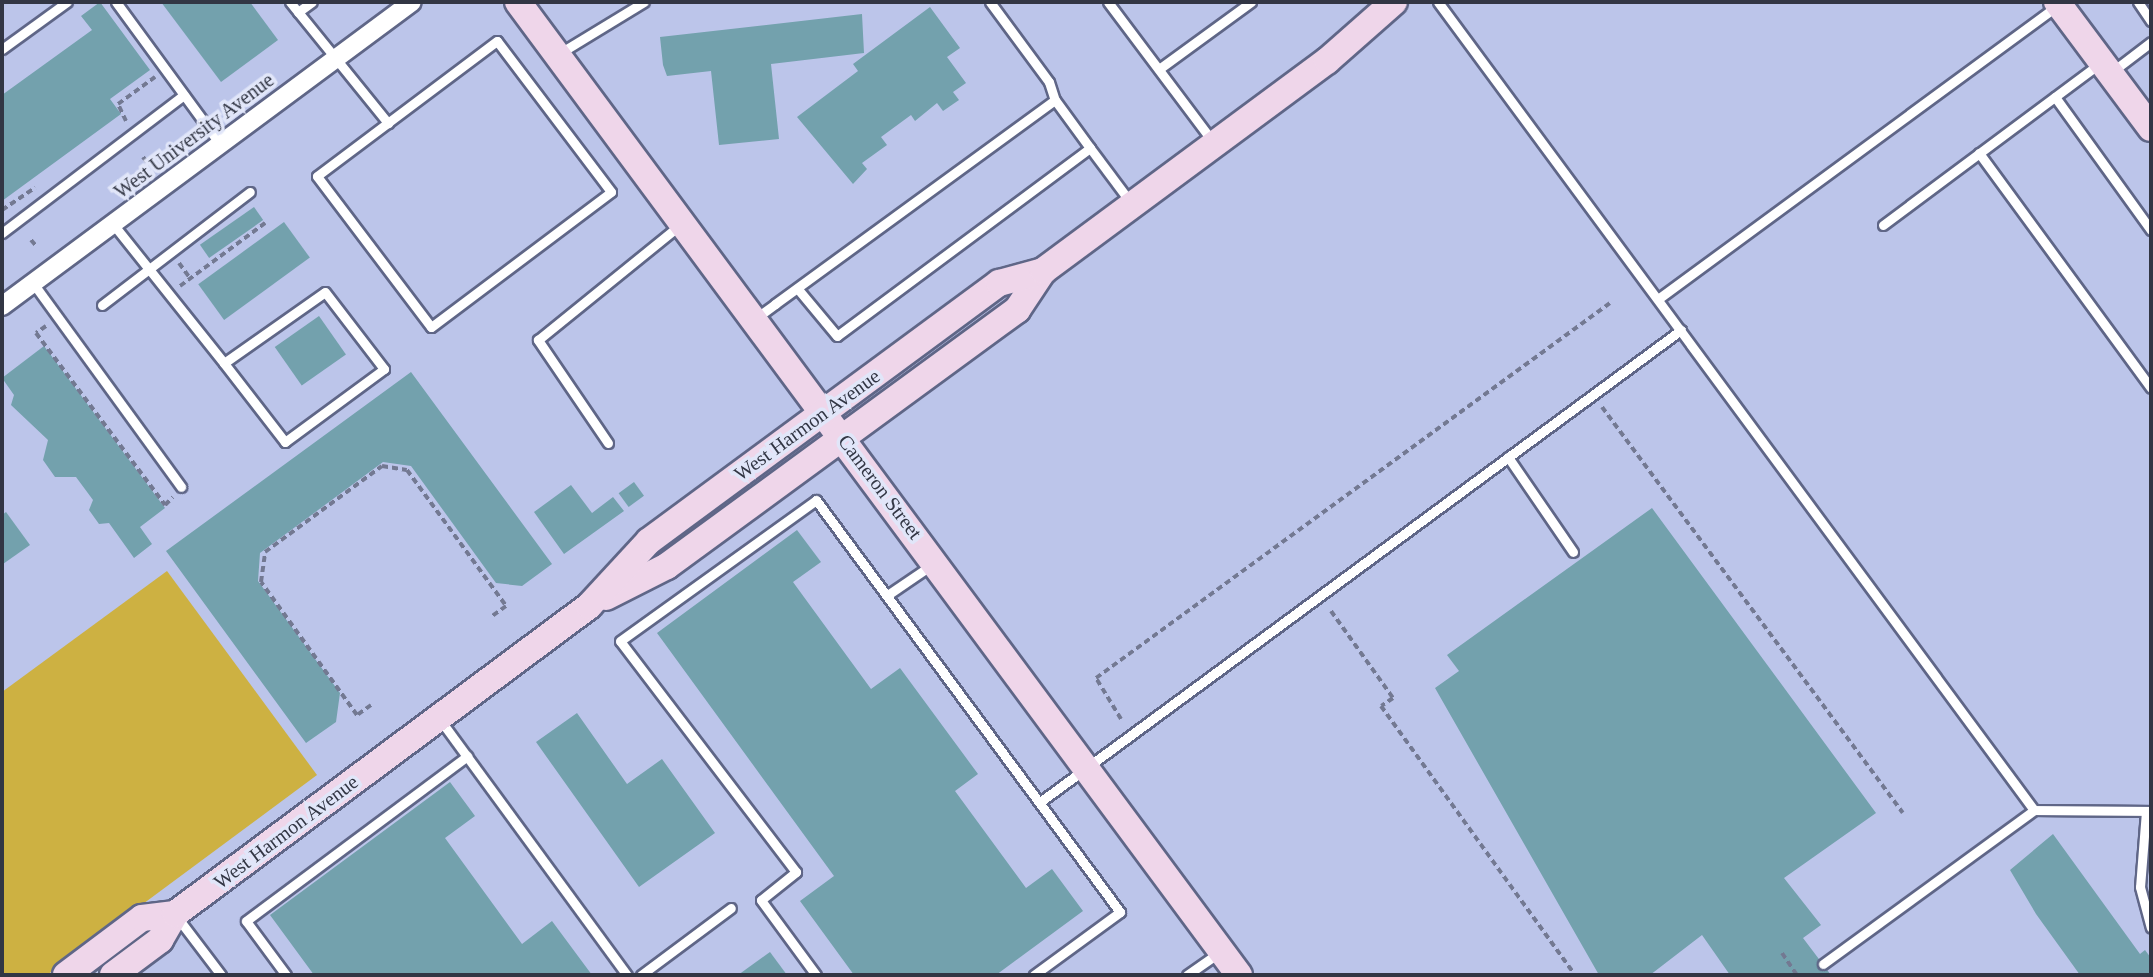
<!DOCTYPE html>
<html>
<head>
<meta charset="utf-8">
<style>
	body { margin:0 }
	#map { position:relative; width:2153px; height:977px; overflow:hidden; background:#bcc5ea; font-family:Georgia,serif }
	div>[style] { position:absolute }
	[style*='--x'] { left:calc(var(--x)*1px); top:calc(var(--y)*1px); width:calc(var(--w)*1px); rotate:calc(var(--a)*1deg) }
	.green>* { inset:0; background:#cdb142 }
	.building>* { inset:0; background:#73a1ad; transform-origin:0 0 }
	.path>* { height:4px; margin-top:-2px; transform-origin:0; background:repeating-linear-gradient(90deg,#737992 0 6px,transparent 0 10px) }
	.roads { filter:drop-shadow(2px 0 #5f6687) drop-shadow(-2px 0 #5f6687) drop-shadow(0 2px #5f6687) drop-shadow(0 -2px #5f6687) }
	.lane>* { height:9px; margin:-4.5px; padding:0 4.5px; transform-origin:4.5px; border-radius:4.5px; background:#fff }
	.street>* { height:18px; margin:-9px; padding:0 9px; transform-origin:9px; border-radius:9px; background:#fff }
	.secondary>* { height:26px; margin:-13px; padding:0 13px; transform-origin:13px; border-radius:13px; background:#efd6ea }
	span { translate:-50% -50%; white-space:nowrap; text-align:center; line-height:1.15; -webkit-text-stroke:7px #e1e6f9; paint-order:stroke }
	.street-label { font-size:20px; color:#323644 }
	.frame { position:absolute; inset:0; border:4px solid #323644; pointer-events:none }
</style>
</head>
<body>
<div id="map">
	<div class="green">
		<div style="clip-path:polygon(167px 571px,317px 775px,47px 975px,2px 975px,2px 692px)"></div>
	</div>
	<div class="building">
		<div style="clip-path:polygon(100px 2px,150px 70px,110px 99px,121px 114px,2px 201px,2px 95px,92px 30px,81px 16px)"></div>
		<div style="clip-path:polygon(161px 2px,250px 2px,278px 40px,221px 82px)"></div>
		<div style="clip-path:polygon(930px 7px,960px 48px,947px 57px,966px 83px,953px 92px,959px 100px,943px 111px,937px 103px,915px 121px,911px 115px,881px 137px,887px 145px,862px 163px,867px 169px,853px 184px,797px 117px,858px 71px,853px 64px)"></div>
		<div style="clip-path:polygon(862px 14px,864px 53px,771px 64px,779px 139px,719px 145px,711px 71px,667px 76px,663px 65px,660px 37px)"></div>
		<div style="left:254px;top:207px;width:16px;height:66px;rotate:55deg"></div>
		<div style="left:284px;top:222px;width:44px;height:106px;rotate:54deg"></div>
		<div style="left:319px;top:316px;width:47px;height:54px;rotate:55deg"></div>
		<div style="clip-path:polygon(44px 346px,165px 508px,140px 527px,152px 544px,134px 558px,109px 523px,99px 524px,89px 510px,93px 500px,76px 477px,55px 477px,43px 460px,48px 440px,11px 405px,14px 395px,2px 378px)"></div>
		<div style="clip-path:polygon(411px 372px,552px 564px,522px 586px,496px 583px,411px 466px,383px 462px,260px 553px,258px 581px,340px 693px,336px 722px,306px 743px,166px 551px)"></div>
		<div style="left:634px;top:482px;width:17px;height:19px;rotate:54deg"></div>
		<div style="clip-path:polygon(571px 485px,592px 513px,613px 497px,624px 511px,564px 554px,534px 512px)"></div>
		<div style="clip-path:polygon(1652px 508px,1876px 813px,1784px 878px,1821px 925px,1803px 938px,1831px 975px,1730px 975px,1702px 935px,1650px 975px,1599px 975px,1435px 688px,1459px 671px,1447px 655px)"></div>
		<div style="clip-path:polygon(6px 512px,30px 545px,3px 564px,2px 515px)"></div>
		<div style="clip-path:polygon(797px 530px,821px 562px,793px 582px,871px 689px,900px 668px,978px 774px,955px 791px,1026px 888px,1052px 869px,1083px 911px,996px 975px,854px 975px,800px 901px,834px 876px,657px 633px)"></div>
		<div style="clip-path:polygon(577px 713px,627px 784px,662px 759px,715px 833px,639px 887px,536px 742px)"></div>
		<div style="clip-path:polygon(450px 782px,475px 816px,445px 838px,522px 944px,552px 921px,592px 975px,314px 975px,270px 915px)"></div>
		<div style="clip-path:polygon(2053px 834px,2140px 954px,2145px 950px,2151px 958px,2151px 975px,2080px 975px,2036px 914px,2010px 870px)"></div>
		<div style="clip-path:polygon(770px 952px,787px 975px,738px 975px)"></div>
	</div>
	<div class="path">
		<div style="--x:126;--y:121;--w:19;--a:-115"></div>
		<div style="--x:118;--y:104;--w:46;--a:-36.1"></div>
		<div style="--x:143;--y:157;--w:10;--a:53"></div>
		<div style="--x:2;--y:210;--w:40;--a:-34"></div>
		<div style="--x:31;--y:240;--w:9;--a:49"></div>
		<div style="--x:179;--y:263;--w:19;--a:54"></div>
		<div style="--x:180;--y:286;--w:106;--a:-36.5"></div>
		<div style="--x:46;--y:326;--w:12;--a:145"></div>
		<div style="--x:36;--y:333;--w:215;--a:53.1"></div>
		<div style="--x:165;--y:505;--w:11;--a:-45"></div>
		<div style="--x:1602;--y:407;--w:505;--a:53.45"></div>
		<div style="--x:1331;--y:611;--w:107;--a:54.5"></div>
		<div style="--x:1393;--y:698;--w:14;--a:146"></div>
		<div style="--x:1381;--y:706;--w:332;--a:54.2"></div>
		<div style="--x:371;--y:705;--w:17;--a:144"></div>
		<div style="--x:357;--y:715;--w:164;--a:-125.8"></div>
		<div style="--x:261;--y:582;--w:30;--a:-82"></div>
		<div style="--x:265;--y:552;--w:145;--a:-36.3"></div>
		<div style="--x:382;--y:466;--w:25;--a:9"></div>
		<div style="--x:407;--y:470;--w:168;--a:53.9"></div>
		<div style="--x:506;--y:606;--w:19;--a:144"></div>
		<div style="--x:1121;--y:719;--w:48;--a:-121.4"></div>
		<div style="--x:1096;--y:678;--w:636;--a:-36.11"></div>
		<div style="--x:1782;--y:953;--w:27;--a:56"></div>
	</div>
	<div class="roads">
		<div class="lane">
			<div style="--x:116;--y:2;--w:176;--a:53.8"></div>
			<div style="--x:290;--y:2;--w:156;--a:51"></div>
			<div style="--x:990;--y:2;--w:99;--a:53.6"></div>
			<div style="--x:1049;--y:82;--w:19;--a:72"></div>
			<div style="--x:1108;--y:2;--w:175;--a:53.1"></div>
			<div style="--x:1438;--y:2;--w:1004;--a:53.59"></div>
			<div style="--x:2138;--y:2;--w:23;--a:56"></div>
			<div style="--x:298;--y:12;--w:17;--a:-36"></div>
			<div style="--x:497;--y:41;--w:189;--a:52.9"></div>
			<div style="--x:611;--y:192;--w:225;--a:143.1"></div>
			<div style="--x:431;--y:327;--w:189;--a:-127.1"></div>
			<div style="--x:317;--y:176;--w:225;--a:-36.9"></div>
			<div style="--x:2;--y:49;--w:80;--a:-35.9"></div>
			<div style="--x:560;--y:53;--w:98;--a:-31.3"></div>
			<div style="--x:1159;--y:69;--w:114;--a:-36.1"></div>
			<div style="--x:2113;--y:71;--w:48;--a:-37.3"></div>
			<div style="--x:2055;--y:97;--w:164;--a:54.2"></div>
			<div style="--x:1090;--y:148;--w:69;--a:53.3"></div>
			<div style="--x:1979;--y:153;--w:291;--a:53.8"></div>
			<div style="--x:113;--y:224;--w:178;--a:51.4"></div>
			<div style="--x:224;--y:363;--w:123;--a:-35.1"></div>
			<div style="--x:325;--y:292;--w:97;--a:52.5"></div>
			<div style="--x:384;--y:369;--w:123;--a:143.6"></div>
			<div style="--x:285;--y:442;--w:100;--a:-127.7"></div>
			<div style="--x:1883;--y:225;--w:269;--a:-36.7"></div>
			<div style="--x:2;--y:233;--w:228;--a:-37.2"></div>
			<div style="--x:33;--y:283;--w:252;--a:54"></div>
			<div style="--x:1658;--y:299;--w:496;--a:-36.3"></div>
			<div style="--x:102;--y:305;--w:186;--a:-37.4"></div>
			<div style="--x:756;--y:318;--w:24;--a:-36"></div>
			<div style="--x:775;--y:304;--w:346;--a:-36.1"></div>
			<div style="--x:1055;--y:100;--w:59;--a:53.9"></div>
			<div style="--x:1090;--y:148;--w:315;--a:143.4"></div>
			<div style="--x:837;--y:336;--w:62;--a:-129.8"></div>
			<div style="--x:608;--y:443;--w:125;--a:-124.2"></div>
			<div style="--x:538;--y:340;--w:181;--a:-39"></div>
			<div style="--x:1508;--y:457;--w:115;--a:55.6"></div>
			<div style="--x:889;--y:594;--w:53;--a:-34.3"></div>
			<div style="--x:441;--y:721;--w:315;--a:53.8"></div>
			<div style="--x:1040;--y:802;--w:796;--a:-36.37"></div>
			<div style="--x:2146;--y:811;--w:76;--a:94.5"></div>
			<div style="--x:2140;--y:887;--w:42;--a:75"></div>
			<div style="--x:177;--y:917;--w:73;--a:52.8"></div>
			<div style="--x:1823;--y:964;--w:261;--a:-36.1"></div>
			<div style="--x:2034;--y:810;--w:117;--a:0.5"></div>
			<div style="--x:286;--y:975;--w:67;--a:-126.5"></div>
			<div style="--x:246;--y:921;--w:276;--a:-36.7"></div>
			<div style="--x:641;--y:975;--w:112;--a:-36.7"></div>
			<div style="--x:816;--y:975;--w:93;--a:-126.3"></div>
			<div style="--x:761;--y:900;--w:45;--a:-38.7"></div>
			<div style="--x:796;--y:872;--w:290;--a:-127.3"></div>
			<div style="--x:620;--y:641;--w:241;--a:-35.7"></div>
			<div style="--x:816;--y:500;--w:512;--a:53.58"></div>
			<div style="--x:1120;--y:912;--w:107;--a:143.8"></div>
			<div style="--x:1187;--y:975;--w:38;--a:-35"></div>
		</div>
		<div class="street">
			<div style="--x:2;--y:306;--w:510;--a:-36.56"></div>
		</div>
		<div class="secondary">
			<div style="--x:518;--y:2;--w:1211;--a:53.46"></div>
			<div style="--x:2057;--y:2;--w:157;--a:53.3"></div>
			<div style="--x:606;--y:597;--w:68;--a:-26.9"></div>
			<div style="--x:667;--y:566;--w:434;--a:-36.2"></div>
			<div style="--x:1017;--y:310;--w:47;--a:-56.3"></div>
			<div style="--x:66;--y:975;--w:95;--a:-36.9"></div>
			<div style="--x:142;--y:918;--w:33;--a:-7"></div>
			<div style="--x:113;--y:975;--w:59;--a:-36.7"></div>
			<div style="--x:160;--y:940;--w:30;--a:-60"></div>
			<div style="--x:175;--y:914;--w:516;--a:-36.65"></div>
			<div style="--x:589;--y:606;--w:88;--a:-47.3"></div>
			<div style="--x:649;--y:541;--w:435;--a:-36.4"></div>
			<div style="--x:999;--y:283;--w:46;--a:-15.3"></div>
			<div style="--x:1043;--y:271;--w:353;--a:-36.5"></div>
			<div style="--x:1327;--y:61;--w:89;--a:-41.4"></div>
		</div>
	</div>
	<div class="street-label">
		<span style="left:194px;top:136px;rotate:-37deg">West University Avenue</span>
		<span style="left:807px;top:425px;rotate:-36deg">West Harmon Avenue</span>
		<span style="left:880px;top:487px;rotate:53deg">Cameron Street</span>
		<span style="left:286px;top:832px;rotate:-37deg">West Harmon Avenue</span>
	</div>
	<div class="frame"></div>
</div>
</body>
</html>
